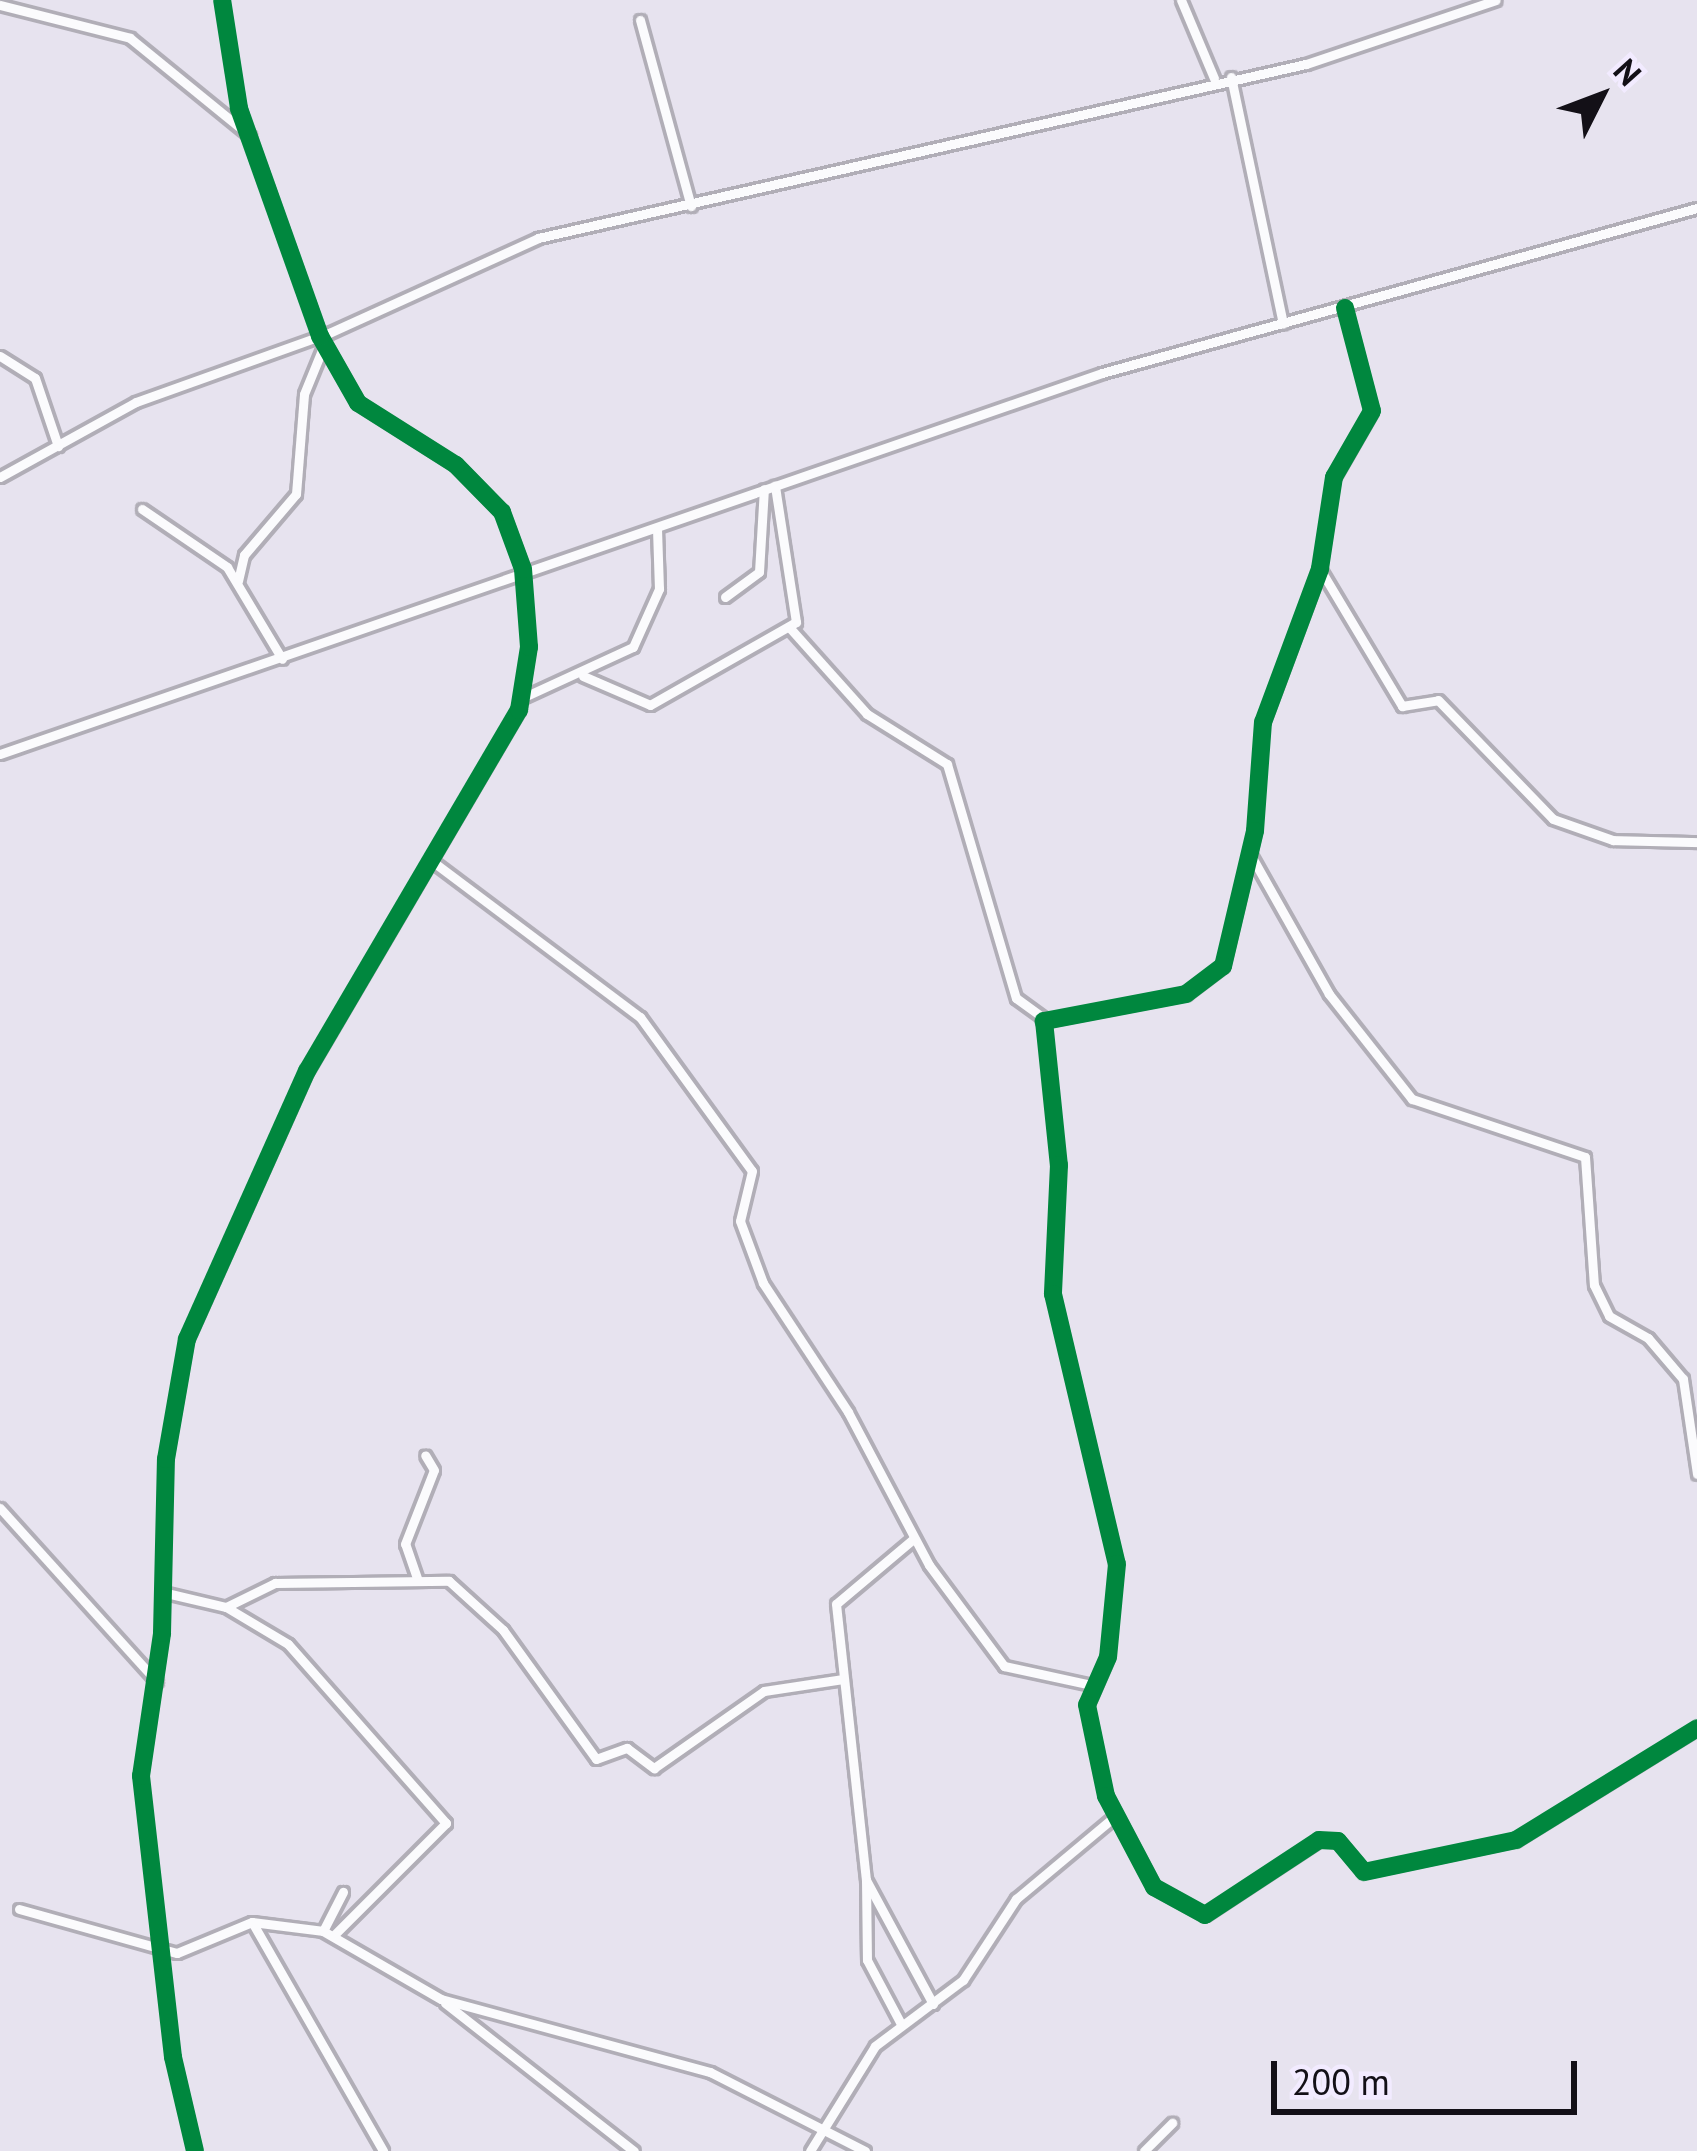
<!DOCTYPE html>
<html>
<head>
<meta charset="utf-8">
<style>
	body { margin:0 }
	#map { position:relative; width:1697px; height:2151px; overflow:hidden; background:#e7e3ef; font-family:"PT Sans",sans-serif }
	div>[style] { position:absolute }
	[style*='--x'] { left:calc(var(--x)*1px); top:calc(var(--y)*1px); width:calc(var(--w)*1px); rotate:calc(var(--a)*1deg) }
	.roads { filter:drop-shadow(3px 0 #b1aeb7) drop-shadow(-3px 0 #b1aeb7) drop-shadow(0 3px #b1aeb7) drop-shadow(0 -3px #b1aeb7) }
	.street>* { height:9px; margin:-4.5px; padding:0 4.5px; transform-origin:4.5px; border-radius:4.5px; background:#fbfbfd }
	.cycleway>* { height:18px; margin:-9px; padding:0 9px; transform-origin:9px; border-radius:9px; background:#00873e }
	span { translate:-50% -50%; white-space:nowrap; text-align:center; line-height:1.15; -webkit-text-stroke:12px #f2ebff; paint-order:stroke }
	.north { position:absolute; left:1541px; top:36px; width:120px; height:120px; -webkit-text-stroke:9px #f2ebff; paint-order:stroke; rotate:48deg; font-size:33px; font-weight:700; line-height:48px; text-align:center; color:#131017 }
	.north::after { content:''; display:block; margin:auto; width:42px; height:54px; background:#131017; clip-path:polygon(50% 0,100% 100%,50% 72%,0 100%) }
	.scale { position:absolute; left:1271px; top:2061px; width:306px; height:54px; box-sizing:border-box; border:6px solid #131017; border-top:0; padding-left:15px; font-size:36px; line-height:42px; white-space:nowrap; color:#131017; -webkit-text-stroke:9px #f2ebff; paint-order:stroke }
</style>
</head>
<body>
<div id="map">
	<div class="roads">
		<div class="street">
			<div style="--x:1181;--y:0;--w:85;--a:67.1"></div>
			<div style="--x:0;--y:5;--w:134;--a:14.2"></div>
			<div style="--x:130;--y:38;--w:155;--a:39.2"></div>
			<div style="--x:640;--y:20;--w:193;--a:74.7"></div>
			<div style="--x:1231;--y:77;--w:252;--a:78.1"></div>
			<div style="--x:1345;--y:308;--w:106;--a:75.3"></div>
			<div style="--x:1372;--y:411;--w:76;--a:119.9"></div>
			<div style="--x:1334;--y:477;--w:93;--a:98.7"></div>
			<div style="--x:1320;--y:569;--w:163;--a:110.4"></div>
			<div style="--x:1263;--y:722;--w:109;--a:94.2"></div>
			<div style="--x:1255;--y:831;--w:139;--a:103.3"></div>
			<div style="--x:1223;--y:966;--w:46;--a:142.9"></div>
			<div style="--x:1186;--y:994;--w:145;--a:169.2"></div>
			<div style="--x:1044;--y:1021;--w:145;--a:84.1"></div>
			<div style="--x:1059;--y:1165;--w:129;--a:92.7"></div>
			<div style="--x:1053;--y:1294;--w:277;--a:76.7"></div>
			<div style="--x:1117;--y:1564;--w:93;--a:95.5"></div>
			<div style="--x:1108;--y:1657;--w:52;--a:113.6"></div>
			<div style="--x:1087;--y:1705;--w:93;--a:78.2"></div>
			<div style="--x:1106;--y:1796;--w:103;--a:62.2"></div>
			<div style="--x:1154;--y:1887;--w:58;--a:28.8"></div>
			<div style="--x:1205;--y:1915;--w:136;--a:-33.3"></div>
			<div style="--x:1319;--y:1840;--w:19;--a:3"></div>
			<div style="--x:1338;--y:1841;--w:40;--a:50"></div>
			<div style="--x:1364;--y:1872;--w:155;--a:-11.9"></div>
			<div style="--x:1516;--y:1840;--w:213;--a:-31.7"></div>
			<div style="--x:0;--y:356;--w:41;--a:32.2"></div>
			<div style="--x:35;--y:378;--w:72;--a:71.3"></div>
			<div style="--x:0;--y:477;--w:155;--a:-28.9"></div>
			<div style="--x:136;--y:402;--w:205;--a:-19.7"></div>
			<div style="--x:329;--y:333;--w:230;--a:-24.4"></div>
			<div style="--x:538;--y:238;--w:787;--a:-12.77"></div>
			<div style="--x:1306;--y:64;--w:200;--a:-18.6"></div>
			<div style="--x:142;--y:509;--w:103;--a:34.3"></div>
			<div style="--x:227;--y:567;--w:107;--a:59.1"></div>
			<div style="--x:1320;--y:569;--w:160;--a:59.1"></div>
			<div style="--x:1402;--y:706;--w:36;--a:-9"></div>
			<div style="--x:1438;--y:700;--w:165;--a:46"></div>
			<div style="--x:1553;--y:819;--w:64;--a:19.3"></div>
			<div style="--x:1613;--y:840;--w:84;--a:1.4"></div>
			<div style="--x:238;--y:581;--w:27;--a:-77"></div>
			<div style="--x:244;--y:555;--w:80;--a:-49.6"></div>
			<div style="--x:296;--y:494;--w:100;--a:-85.4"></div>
			<div style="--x:304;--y:394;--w:53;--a:-67.8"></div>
			<div style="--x:725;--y:597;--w:42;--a:-36.3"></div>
			<div style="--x:759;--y:572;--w:83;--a:-86.6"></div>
			<div style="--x:790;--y:628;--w:115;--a:48.2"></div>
			<div style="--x:867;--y:714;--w:94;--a:32"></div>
			<div style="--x:947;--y:764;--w:244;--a:73.6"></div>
			<div style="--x:1016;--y:998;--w:36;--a:36"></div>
			<div style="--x:583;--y:676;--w:73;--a:23.4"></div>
			<div style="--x:650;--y:705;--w:168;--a:-29.6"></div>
			<div style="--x:796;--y:622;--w:138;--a:-98.8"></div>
			<div style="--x:522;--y:698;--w:122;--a:-24.7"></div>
			<div style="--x:633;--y:647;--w:64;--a:-65.9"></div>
			<div style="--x:659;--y:589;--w:59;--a:-91.9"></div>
			<div style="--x:0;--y:754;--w:1166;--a:-19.07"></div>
			<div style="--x:1102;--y:373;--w:617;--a:-15.5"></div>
			<div style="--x:1249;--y:852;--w:163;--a:60.6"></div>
			<div style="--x:1329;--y:994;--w:134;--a:51.7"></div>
			<div style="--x:1412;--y:1099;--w:182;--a:18.5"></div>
			<div style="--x:1585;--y:1157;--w:128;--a:86"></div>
			<div style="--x:1594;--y:1285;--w:34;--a:64"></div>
			<div style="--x:1609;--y:1316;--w:45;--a:29.4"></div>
			<div style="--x:1648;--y:1338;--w:54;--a:49.5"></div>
			<div style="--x:1683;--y:1379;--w:96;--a:81.6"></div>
			<div style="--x:432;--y:861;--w:260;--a:36.9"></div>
			<div style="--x:640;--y:1017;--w:190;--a:54"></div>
			<div style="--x:752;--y:1171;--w:51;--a:103.5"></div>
			<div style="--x:740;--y:1221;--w:66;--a:69.6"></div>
			<div style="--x:763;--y:1283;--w:154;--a:56.6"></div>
			<div style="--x:848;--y:1412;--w:173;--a:62.1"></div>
			<div style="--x:929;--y:1565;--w:126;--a:53.4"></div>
			<div style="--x:1004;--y:1666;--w:89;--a:12.3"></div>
			<div style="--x:0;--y:1508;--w:234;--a:47.9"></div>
			<div style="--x:912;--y:1540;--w:99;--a:139.9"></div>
			<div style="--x:836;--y:1604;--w:278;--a:83.8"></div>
			<div style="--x:866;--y:1880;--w:141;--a:61.6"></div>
			<div style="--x:417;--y:1578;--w:36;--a:-109"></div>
			<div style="--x:405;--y:1544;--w:79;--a:-68.6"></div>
			<div style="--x:434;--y:1470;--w:17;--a:-121"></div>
			<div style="--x:162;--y:1592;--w:66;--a:13.2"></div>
			<div style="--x:226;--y:1607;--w:72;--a:30.8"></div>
			<div style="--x:288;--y:1644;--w:239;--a:48.6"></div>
			<div style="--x:446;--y:1823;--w:160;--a:135"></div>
			<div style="--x:226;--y:1607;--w:55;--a:-26.1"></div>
			<div style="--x:275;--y:1583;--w:174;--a:-0.7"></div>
			<div style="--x:449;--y:1581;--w:73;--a:42.2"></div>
			<div style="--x:503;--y:1630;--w:159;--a:54.2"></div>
			<div style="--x:596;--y:1759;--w:33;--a:-20"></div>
			<div style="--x:627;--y:1748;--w:34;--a:37"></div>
			<div style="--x:654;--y:1768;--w:134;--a:-35"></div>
			<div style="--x:764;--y:1691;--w:80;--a:-8.6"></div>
			<div style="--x:866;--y:1880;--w:80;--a:89.3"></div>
			<div style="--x:867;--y:1960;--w:72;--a:62"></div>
			<div style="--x:19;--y:1909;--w:164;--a:15.6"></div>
			<div style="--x:177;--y:1953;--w:81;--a:-22.5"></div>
			<div style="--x:252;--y:1922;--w:72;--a:7.2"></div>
			<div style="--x:323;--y:1931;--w:136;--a:30"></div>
			<div style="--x:441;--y:1999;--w:279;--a:15.2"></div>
			<div style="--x:710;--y:2072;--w:174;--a:27"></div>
			<div style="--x:252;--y:1922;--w:264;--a:60.2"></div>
			<div style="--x:323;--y:1931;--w:44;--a:-62.9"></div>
			<div style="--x:445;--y:2003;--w:240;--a:38.1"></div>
			<div style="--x:195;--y:2151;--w:97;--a:-103.2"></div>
			<div style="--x:173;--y:2057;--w:283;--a:-96.5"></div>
			<div style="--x:141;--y:1776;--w:145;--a:-81.6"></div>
			<div style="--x:162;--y:1633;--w:174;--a:-88.7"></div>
			<div style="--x:166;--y:1459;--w:122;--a:-80.1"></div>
			<div style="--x:187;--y:1339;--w:294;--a:-65.9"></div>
			<div style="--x:307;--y:1071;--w:419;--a:-59.6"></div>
			<div style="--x:519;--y:710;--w:64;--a:-81"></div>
			<div style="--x:529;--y:647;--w:78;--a:-94.4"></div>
			<div style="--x:523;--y:569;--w:61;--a:-110.2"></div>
			<div style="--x:502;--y:512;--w:66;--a:-134.4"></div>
			<div style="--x:456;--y:465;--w:116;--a:-147.7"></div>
			<div style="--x:358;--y:403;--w:77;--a:-119.6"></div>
			<div style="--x:320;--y:336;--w:242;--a:-109.6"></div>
			<div style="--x:239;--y:108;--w:109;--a:-98.9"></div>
			<div style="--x:810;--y:2151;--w:123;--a:-58.2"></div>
			<div style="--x:875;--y:2046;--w:110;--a:-36.9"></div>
			<div style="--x:963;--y:1980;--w:97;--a:-56.8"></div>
			<div style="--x:1016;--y:1899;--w:128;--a:-39.9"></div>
			<div style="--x:1144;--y:2151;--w:40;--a:-45"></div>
		</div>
	</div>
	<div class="cycleway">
		<div style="--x:1345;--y:308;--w:106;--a:75.3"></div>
		<div style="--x:1372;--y:411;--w:76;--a:119.9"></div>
		<div style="--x:1334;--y:477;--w:93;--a:98.7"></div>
		<div style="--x:1320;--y:569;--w:163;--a:110.4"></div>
		<div style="--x:1263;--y:722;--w:109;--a:94.2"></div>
		<div style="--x:1255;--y:831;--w:139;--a:103.3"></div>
		<div style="--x:1223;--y:966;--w:46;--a:142.9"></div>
		<div style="--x:1186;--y:994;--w:145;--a:169.2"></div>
		<div style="--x:1044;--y:1021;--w:145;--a:84.1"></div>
		<div style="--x:1059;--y:1165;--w:129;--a:92.7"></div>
		<div style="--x:1053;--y:1294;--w:277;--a:76.7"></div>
		<div style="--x:1117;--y:1564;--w:93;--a:95.5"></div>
		<div style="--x:1108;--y:1657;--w:52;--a:113.6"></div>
		<div style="--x:1087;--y:1705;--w:93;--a:78.2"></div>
		<div style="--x:1106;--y:1796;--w:103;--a:62.2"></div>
		<div style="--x:1154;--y:1887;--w:58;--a:28.8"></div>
		<div style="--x:1205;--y:1915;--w:136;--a:-33.3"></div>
		<div style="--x:1319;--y:1840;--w:19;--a:3"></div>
		<div style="--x:1338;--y:1841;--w:40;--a:50"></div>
		<div style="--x:1364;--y:1872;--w:155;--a:-11.9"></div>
		<div style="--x:1516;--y:1840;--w:213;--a:-31.7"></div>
		<div style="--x:195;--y:2151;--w:97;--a:-103.2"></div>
		<div style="--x:173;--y:2057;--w:283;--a:-96.5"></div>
		<div style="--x:141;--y:1776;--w:145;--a:-81.6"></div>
		<div style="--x:162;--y:1633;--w:174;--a:-88.7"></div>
		<div style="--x:166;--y:1459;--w:122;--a:-80.1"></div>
		<div style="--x:187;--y:1339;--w:294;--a:-65.9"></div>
		<div style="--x:307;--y:1071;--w:419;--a:-59.6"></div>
		<div style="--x:519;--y:710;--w:64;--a:-81"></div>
		<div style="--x:529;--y:647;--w:78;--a:-94.4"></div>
		<div style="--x:523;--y:569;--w:61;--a:-110.2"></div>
		<div style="--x:502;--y:512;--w:66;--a:-134.4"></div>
		<div style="--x:456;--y:465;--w:116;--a:-147.7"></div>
		<div style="--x:358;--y:403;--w:77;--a:-119.6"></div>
		<div style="--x:320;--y:336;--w:242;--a:-109.6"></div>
		<div style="--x:239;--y:108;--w:109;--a:-98.9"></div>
	</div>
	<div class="north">N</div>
	<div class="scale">200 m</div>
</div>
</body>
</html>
